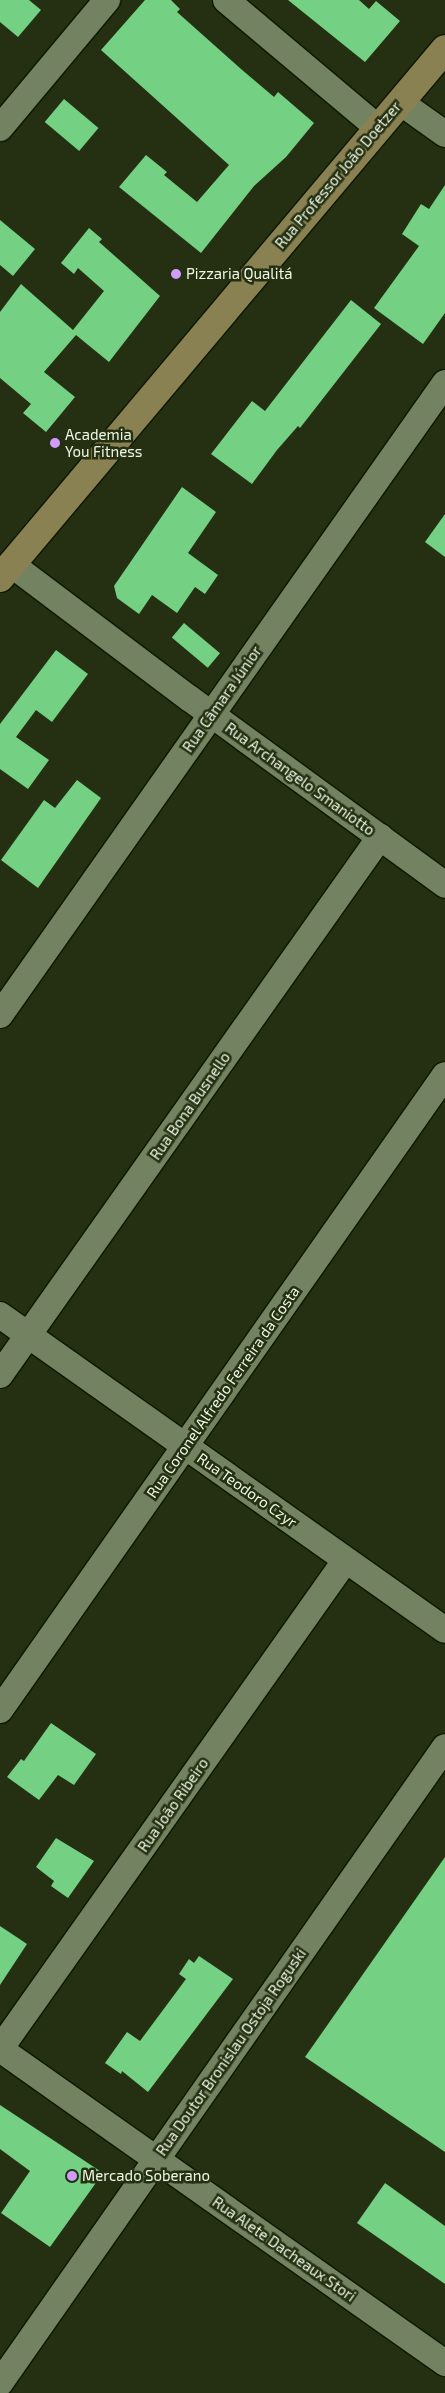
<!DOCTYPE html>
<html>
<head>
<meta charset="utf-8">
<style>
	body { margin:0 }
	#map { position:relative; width:445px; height:2393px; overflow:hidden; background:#243011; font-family:"Exo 2",sans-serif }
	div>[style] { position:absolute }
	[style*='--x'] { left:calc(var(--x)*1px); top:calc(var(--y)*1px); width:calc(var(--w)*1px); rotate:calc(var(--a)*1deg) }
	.building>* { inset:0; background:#74d082; transform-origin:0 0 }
	.roads { filter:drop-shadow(1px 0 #0d1800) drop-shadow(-1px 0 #0d1800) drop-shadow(0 1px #0d1800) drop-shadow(0 -1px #0d1800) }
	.street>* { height:26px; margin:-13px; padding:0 13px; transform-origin:13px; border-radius:13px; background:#738260 }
	.secondary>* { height:28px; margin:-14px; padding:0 14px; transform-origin:14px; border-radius:14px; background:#8a8152 }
	.dots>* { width:14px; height:14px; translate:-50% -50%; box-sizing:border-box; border:2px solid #243011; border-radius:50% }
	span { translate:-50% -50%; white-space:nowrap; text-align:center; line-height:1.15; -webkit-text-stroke:5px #243011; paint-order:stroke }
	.street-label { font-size:15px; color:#eef7e4 }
	.poi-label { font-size:15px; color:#eef7e4 }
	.left { translate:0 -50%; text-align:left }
</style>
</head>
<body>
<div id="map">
	<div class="building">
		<div style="clip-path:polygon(0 0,29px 0,41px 10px,18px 37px,0 22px)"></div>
		<div style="clip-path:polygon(145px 0,171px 0,180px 9px,177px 12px,241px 69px,274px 97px,278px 92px,314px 123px,286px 157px,254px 186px,201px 253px,119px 187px,146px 155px,167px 172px,164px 175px,197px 202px,229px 165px,101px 50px)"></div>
		<div style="clip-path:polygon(288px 0,359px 0,369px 9px,376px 1px,400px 21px,365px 62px)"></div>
		<div style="left:64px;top:99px;width:45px;height:30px;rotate:40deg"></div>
		<div style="clip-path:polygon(445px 185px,445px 313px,423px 344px,374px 308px,419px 246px,402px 234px,421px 204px,429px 209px)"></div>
		<div style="clip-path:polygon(0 220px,35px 249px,13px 276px,0 265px)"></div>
		<div style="clip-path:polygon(89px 228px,102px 239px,99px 242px,160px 296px,109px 362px,76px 335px,44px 372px,75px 397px,46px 432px,23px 413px,31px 404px,0 378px,0 312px,21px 284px,73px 330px,104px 291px,78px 268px,74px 274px,61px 263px)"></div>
		<div style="clip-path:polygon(351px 300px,381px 324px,300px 428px,298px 426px,277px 450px,252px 484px,211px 454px,252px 401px,265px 411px)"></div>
		<div style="clip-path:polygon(182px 487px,216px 512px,188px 553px,218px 575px,205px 594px,195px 587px,177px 613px,152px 595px,139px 614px,117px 598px,114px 586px)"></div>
		<div style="clip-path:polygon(445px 514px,445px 557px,425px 542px)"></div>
		<div style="left:184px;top:623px;width:47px;height:19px;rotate:40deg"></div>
		<div style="clip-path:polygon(56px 650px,88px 674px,52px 722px,36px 710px,16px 737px,49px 760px,28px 789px,0 769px,0 724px)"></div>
		<div style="clip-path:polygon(77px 780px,101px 798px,38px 888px,1px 860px,44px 800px,55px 808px)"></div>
		<div style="clip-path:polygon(51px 1723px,96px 1754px,74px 1785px,58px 1775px,39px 1800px,7px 1777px,21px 1759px,24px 1761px)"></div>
		<div style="clip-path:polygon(56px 1838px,94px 1861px,68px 1898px,51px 1886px,54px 1881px,36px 1867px)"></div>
		<div style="clip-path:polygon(445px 1857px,445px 2152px,305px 2057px)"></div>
		<div style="clip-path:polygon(0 1926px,27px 1944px,0 1985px)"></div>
		<div style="clip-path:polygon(199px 1956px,233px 1979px,148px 2092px,122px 2071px,121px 2074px,105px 2063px,127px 2032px,140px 2041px,186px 1979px,179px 1974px,189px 1959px,194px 1963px)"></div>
		<div style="clip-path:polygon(0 2105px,103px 2173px,50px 2247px,1px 2213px,30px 2171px,0 2149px)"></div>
		<div style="clip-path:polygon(385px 2183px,445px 2226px,445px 2284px,357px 2223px)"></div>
	</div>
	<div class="roads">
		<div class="street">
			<div style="--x:226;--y:0;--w:199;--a:40.1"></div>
			<div style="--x:400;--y:102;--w:55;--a:35.4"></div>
			<div style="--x:0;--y:128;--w:167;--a:-50.1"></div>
			<div style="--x:11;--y:564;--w:223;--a:37"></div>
			<div style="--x:189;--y:698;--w:317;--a:36.1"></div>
			<div style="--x:0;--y:1015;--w:773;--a:-54.85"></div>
			<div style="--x:0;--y:1315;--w:545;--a:35.29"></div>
			<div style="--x:0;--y:1375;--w:659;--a:-54.77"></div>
			<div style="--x:0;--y:1710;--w:775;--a:-54.98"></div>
			<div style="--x:0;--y:2049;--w:598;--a:-54.74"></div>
			<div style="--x:0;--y:2049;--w:545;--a:35.21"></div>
			<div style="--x:0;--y:2383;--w:776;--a:-55.02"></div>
		</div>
		<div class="secondary">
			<div style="--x:0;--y:578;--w:691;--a:-49.93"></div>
		</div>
	</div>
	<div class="dots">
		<div style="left:176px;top:274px;background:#d09dff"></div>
		<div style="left:55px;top:443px;background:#d09dff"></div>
		<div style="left:72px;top:2176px;background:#d09dff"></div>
	</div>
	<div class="street-label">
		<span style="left:338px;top:175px;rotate:-50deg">Rua Professor João Doetzer</span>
		<span style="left:222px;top:699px;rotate:-55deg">Rua Câmara Júnior</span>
		<span style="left:300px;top:779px;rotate:36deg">Rua Archangelo Smaniotto</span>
		<span style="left:190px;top:1106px;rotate:-55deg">Rua Bona Busnello</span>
		<span style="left:223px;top:1392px;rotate:-55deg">Rua Coronel Alfredo Ferreira da Costa</span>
		<span style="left:247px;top:1490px;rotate:35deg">Rua Teodoro Czyr</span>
		<span style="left:173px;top:1805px;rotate:-55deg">Rua João Ribeiro</span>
		<span style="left:231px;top:2052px;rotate:-55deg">Rua Doutor Bronislau Ostoja Roguski</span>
		<span style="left:284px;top:2249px;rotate:35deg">Rua Alete Dacheaux Stori</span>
	</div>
	<div class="poi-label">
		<span class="left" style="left:186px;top:274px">Pizzaria Qualitá</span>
		<span class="left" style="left:65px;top:443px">Academia<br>You Fitness</span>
		<span class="left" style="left:82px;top:2176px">Mercado Soberano</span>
	</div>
</div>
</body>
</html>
